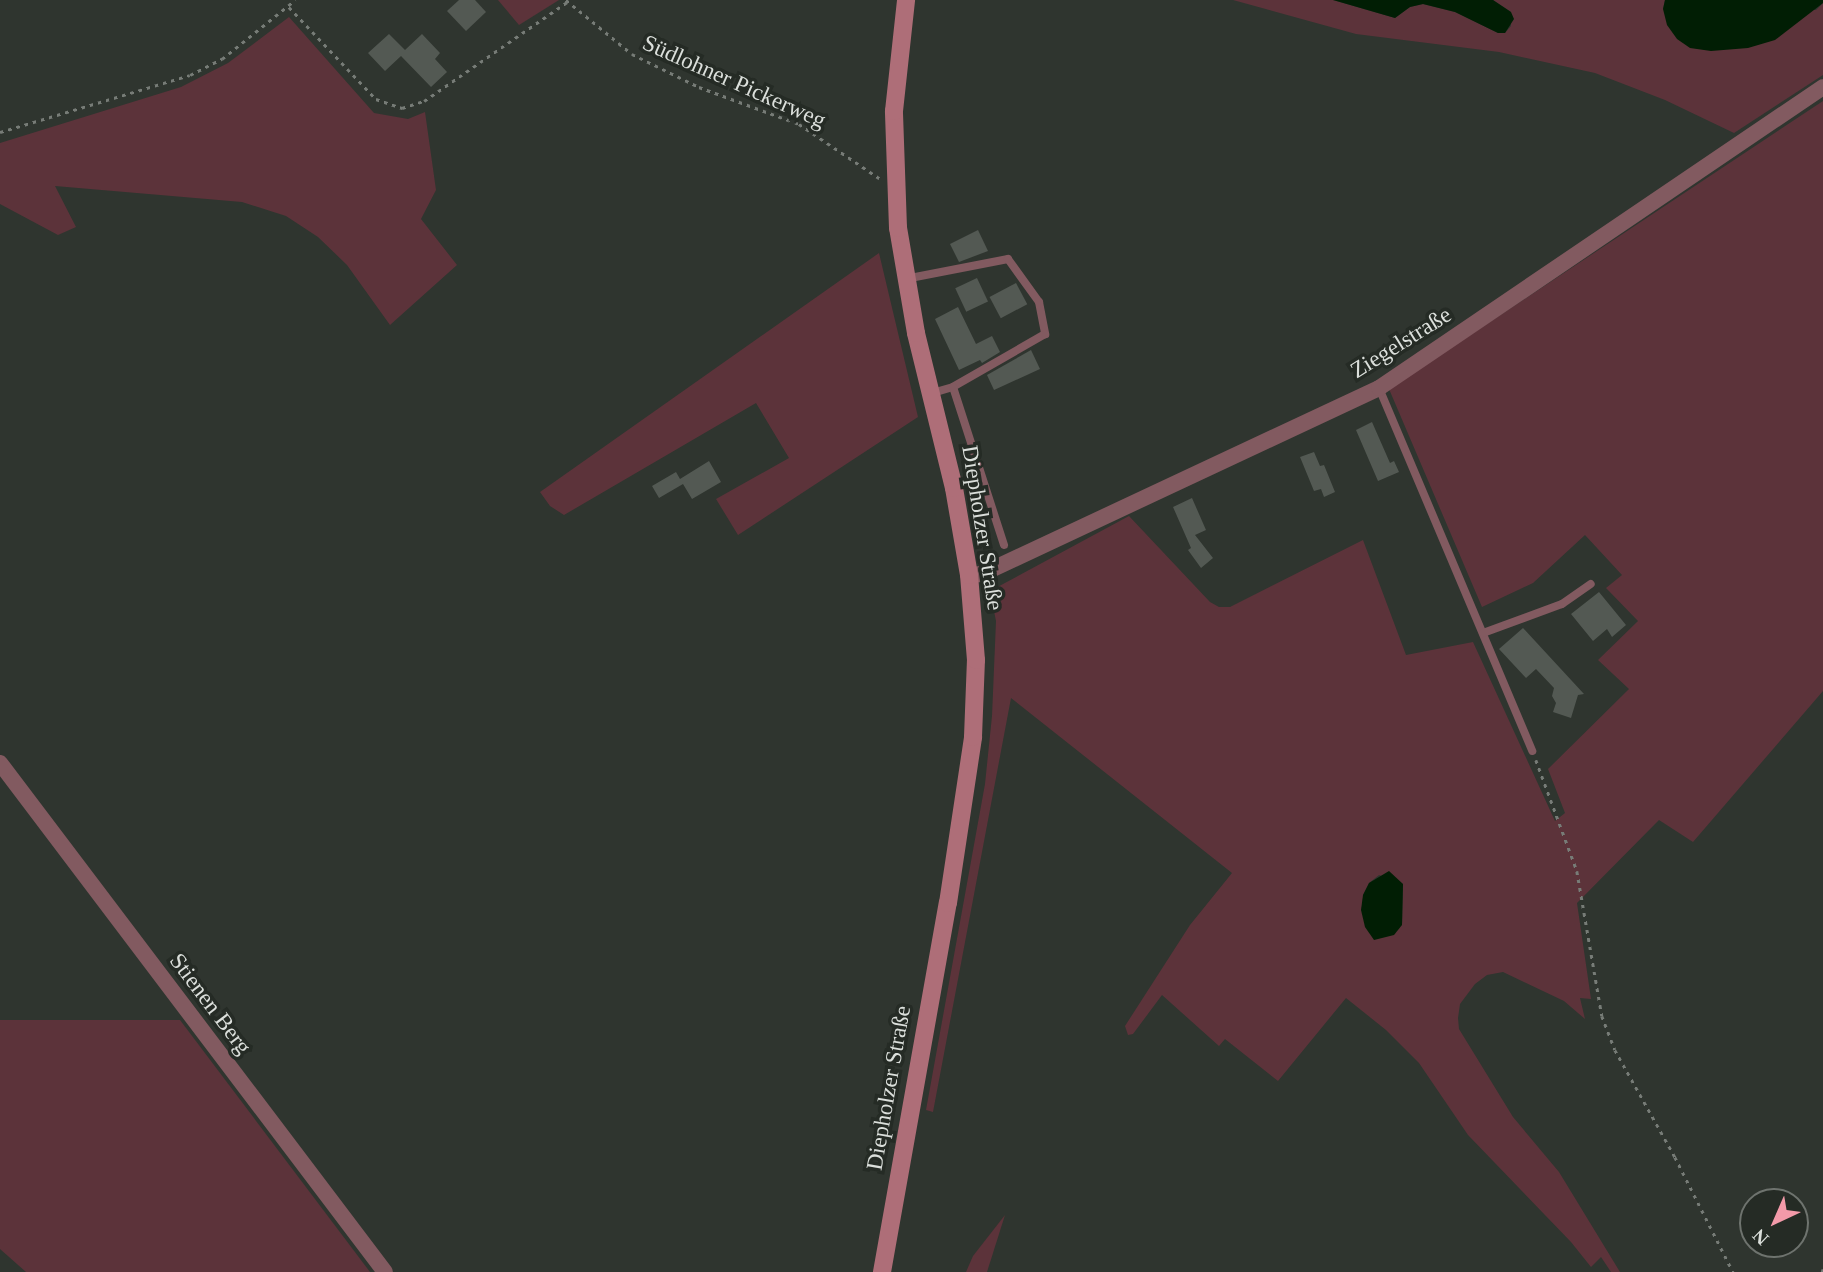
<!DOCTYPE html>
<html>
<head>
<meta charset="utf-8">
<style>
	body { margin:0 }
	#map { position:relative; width:1823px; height:1272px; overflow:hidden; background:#2f352f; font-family:"Times New Roman",serif }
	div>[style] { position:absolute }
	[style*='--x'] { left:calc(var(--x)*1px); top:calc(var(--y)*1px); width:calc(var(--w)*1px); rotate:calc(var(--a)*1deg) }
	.green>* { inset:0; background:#5c333a }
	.water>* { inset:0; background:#011e04 }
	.building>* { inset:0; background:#535953; transform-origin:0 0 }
	.path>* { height:2.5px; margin-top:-1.25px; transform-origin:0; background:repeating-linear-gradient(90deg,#777c77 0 3.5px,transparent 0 8.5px) }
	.service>* { height:8px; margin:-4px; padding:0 4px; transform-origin:4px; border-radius:4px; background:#825a60 }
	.minor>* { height:16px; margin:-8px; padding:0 8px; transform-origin:8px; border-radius:8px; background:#825a60 }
	.secondary>* { height:18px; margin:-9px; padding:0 9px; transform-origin:9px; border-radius:9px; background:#ae6e78 }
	span { translate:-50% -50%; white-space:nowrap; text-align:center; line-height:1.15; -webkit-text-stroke:7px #252b25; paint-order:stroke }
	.street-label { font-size:23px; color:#dbdfdb }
	.north { position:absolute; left:1739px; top:1188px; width:70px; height:70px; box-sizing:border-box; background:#252b25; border:2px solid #6e736e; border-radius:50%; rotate:224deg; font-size:19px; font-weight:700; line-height:28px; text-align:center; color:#dbdfdb }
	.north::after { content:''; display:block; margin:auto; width:24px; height:32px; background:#f39aa9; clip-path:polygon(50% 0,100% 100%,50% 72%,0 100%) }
</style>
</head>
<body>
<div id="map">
	<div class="green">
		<div style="clip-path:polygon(498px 0,559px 0,519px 25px)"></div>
		<div style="clip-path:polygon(1233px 0,1333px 0,1395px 18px,1410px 7px,1423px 4px,1455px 12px,1498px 33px,1505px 33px,1511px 26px,1511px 12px,1493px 0,1665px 0,1663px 9px,1816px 10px,1823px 3px,1823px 75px,1734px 133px,1665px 100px,1595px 73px,1499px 52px,1356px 34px)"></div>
		<div style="clip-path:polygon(289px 17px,374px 113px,408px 119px,425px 112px,436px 190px,421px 219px,457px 265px,390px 325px,347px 265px,318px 237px,286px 216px,242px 202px,55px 186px,76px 227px,58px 235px,0 204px,0 143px,181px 87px,228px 63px)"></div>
		<div style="clip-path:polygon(evenodd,1823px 101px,1823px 691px,1693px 842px,1659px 820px,1577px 903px,1591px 999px,1580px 998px,1585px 1019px,1564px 1001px,1503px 972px,1487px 975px,1475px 984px,1460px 1004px,1458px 1018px,1459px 1029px,1513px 1117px,1559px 1172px,1620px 1272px,1611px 1272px,1601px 1257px,1591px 1267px,1571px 1242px,1468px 1135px,1419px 1063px,1386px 1030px,1346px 998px,1278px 1081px,1225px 1039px,1219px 1046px,1162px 995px,1133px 1034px,1128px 1035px,1125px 1026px,1190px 925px,1232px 873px,1011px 698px,933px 1112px,926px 1110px,985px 784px,992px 716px,996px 621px,990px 591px,1129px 516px,1210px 602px,1219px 607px,1230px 607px,1363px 540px,1406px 655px,1473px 642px,1555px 821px,1565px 813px,1548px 769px,1629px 689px,1598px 660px,1638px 621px,1606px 588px,1622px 575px,1585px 535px,1533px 583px,1482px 607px,1389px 389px,1823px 101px,1379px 875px,1403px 884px,1402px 925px,1363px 895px,1369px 883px,1379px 875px)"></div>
		<div style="clip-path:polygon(879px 253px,918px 417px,738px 535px,716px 499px,789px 458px,756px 403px,564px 515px,550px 506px,540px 492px)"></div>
		<div style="clip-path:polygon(0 1020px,180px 1020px,370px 1272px,26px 1272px,0 1249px)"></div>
		<div style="clip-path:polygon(1005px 1215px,987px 1272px,966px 1272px,973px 1256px)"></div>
	</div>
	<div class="water">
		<div style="clip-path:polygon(1333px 0,1493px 0,1511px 12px,1514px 19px,1505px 33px,1498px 33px,1455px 12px,1423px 4px,1410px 7px,1395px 18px)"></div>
		<div style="clip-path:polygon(1665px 0,1823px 0,1823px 3px,1775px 40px,1748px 48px,1711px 51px,1690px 48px,1677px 39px,1667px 25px,1663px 9px)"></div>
		<div style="clip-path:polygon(1389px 871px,1403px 884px,1402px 925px,1394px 935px,1374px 940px,1365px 927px,1361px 910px,1363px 895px,1369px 883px)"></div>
	</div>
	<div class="building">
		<div style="clip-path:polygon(459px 0,475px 0,486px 12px,466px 31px,447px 11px)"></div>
		<div style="clip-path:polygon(389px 34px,405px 50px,422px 34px,440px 53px,435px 59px,447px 72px,431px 87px,401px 56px,385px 71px,368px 53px)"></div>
		<div style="clip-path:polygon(978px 230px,988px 251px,959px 262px,950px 244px)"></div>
		<div style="left:977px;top:278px;width:26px;height:24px;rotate:65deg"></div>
		<div style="left:1016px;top:283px;width:24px;height:30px;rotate:62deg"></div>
		<div style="clip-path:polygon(958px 307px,976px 344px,992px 336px,1000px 352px,982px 363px,980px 360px,959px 370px,935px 319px)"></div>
		<div style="clip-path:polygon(1031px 350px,1040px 369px,994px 390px,987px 375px)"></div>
		<div style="clip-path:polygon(1372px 422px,1390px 463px,1394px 461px,1399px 472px,1378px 481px,1356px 430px)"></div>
		<div style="clip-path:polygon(1314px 452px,1320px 466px,1324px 465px,1335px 492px,1324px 497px,1321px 489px,1314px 491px,1300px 457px)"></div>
		<div style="clip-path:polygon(709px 461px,721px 482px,692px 499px,683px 484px,659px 498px,652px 486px,676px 472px,680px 479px)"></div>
		<div style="clip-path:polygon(1192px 498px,1206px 530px,1195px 535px,1213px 558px,1201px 568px,1188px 550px,1191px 548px,1173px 507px)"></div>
		<div style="clip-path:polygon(1599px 592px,1626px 625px,1612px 637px,1607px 629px,1593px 641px,1571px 614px)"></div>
		<div style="clip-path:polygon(1523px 628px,1584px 694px,1578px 695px,1571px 718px,1553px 712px,1556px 703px,1552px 696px,1554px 688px,1536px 669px,1526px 678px,1499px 649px)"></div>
	</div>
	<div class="path">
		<div style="--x:566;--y:0;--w:85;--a:39.3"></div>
		<div style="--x:632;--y:54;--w:75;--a:26.2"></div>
		<div style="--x:699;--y:87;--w:107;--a:20.3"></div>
		<div style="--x:799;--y:124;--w:97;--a:34"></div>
		<div style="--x:289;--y:7;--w:127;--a:46.6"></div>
		<div style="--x:376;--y:99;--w:28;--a:19"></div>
		<div style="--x:402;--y:108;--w:23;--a:-18"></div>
		<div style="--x:424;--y:101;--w:174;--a:-34.7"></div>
		<div style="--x:0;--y:132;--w:198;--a:-16.7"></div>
		<div style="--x:190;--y:75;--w:36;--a:-27"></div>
		<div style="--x:222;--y:59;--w:94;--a:-38.9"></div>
		<div style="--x:1536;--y:760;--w:118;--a:69.7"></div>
		<div style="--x:1577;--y:871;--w:147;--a:80.2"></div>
		<div style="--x:1602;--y:1016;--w:36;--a:69"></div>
		<div style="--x:1615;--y:1050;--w:123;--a:60.7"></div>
		<div style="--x:1675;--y:1157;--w:129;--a:63.2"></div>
		<div style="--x:1822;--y:1272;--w:3;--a:-72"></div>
	</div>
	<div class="service">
		<div style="--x:905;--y:279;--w:105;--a:-11"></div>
		<div style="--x:1008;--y:259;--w:53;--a:54.2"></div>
		<div style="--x:1039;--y:302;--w:33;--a:79"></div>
		<div style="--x:1045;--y:334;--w:106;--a:150.1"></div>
		<div style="--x:953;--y:387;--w:22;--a:164"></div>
		<div style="--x:953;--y:387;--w:166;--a:72.1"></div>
		<div style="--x:1379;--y:388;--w:394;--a:67.1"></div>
		<div style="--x:1483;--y:633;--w:84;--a:-20.2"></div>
		<div style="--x:1562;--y:604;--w:35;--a:-35"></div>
	</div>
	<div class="minor">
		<div style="--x:969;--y:575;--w:13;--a:-4"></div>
		<div style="--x:982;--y:574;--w:438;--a:-25.1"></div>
		<div style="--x:1379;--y:388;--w:536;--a:-34.13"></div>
		<div style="--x:0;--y:763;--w:638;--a:52.9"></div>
	</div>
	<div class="secondary">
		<div style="--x:882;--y:1272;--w:375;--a:-79.9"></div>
		<div style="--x:948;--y:903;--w:168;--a:-81.4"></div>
		<div style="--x:973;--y:737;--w:77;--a:-87.8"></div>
		<div style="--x:976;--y:660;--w:85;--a:-94.7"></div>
		<div style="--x:969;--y:575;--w:88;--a:-99.8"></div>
		<div style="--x:954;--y:488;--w:160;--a:-103.8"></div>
		<div style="--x:916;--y:333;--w:107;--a:-99.7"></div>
		<div style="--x:898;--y:228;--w:117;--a:-92"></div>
		<div style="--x:894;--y:111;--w:112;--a:-83.8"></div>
	</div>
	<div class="street-label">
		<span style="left:734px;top:82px;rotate:24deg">Südlohner Pickerweg</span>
		<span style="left:1401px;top:343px;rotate:-32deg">Ziegelstraße</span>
		<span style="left:982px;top:528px;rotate:81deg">Diepholzer Straße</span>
		<span style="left:210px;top:1004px;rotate:53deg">Stienen Berg</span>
		<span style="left:889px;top:1088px;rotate:-80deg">Diepholzer Straße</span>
	</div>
	<div class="north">N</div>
</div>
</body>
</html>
